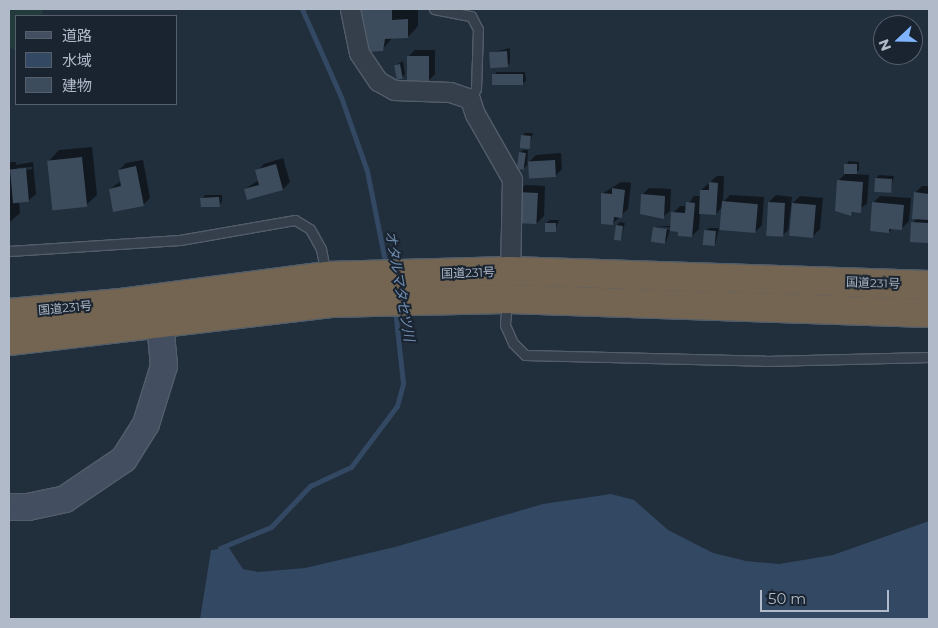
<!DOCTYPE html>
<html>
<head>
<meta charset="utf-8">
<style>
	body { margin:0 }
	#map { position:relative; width:938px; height:628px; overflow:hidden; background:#212e3c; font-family:Montserrat,"Noto Sans JP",sans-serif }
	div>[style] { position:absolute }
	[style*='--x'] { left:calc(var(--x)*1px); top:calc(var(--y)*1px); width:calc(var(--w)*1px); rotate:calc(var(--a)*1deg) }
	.green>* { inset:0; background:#233b3d }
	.water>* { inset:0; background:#324863 }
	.shadow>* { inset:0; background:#0007 }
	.stream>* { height:5px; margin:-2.5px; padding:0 2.5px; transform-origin:2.5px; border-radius:2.5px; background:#324863 }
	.building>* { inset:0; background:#3d4c5c; transform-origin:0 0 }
	.roads { filter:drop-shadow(1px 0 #535d6a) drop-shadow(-1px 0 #535d6a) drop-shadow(0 1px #535d6a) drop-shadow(0 -1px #535d6a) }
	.lane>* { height:9px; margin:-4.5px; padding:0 4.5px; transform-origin:4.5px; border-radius:4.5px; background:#353f4c }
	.street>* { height:19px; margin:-9.5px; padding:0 9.5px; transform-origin:9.5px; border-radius:9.5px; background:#353f4c }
	.secondary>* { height:26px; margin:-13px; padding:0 13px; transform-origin:13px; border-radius:13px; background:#434f60 }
	.highway>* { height:28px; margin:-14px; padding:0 14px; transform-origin:14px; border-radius:14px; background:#736551 }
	span { translate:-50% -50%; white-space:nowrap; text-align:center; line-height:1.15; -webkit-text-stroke:4px #1a2431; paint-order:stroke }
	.street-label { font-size:12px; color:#b0bac8 }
	.water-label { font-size:14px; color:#6f8cae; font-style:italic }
	.frame { position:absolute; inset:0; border:10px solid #b0bac8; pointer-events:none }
	.legend { position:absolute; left:15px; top:15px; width:162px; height:90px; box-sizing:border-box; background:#1a2431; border:1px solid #56606d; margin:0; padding:6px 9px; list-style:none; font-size:15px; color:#b0bac8 }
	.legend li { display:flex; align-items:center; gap:10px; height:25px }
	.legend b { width:25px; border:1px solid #56606d }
	.north { position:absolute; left:873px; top:15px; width:50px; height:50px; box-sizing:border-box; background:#1a2431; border:1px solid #56606d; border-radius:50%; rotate:249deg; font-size:14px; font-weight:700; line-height:20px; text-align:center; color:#b0bac8 }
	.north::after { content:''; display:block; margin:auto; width:18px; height:22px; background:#80b5fe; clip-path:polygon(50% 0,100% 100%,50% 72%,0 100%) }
	.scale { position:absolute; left:760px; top:590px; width:129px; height:22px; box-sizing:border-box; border:2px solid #b0bac8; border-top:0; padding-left:6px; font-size:15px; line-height:18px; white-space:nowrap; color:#b0bac8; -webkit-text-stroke:4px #1a2431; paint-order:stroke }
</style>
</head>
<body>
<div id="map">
	<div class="green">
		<div style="clip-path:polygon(9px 9px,43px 9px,42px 16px,16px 16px,16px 51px,9px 47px)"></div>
	</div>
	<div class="water">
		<div style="clip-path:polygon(611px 494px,634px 500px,668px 530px,713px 553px,746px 561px,779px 564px,833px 555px,929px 521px,929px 619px,200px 619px,211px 550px,229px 548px,243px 569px,258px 572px,305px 568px,395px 547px,543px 504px)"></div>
	</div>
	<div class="shadow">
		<div style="clip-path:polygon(360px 9px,418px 9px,418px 26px,408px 37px,393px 37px,382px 50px,362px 46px)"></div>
		<div style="clip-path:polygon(510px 48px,510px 63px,507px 66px,491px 53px)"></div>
		<div style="clip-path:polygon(415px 50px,435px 50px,435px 74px,428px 81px,408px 57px)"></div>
		<div style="clip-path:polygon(403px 61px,405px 74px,402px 78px,395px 66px)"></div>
		<div style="clip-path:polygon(497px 72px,525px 72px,526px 81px,522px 84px,494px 75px)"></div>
		<div style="clip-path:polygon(525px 133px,533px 133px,529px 147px,522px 136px)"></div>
		<div style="clip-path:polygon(92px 147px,97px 195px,86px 205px,49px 161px,59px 150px)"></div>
		<div style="clip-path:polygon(523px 150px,528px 150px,527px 164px,536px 155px,561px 153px,562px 169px,555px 176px,529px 163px,524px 168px,520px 153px)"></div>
		<div style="clip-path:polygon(283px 158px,290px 182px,283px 189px,245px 189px,259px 180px,257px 171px,264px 164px)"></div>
		<div style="clip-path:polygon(143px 160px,150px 198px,143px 205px,110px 189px,121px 181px,119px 170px,126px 163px)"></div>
		<div style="clip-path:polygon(848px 161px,859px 162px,859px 170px,855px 174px,869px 175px,867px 204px,851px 214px,838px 181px,845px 174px)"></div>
		<div style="clip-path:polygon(evenodd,9px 162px,16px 162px,16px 165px,33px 162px,36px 194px,28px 201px,19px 202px,20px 213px,9px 223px,9px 162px,32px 167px,32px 169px,17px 171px,17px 168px,32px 167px)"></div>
		<div style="clip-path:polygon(879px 175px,894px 176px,890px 192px,876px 178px)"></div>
		<div style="clip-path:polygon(717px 176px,724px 176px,723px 202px,730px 195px,764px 197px,762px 225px,755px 232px,723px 206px,716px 214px,700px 213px,699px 229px,692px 236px,674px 228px,656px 226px,671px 226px,673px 213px,680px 206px,687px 206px,694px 196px,701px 196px,701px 190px)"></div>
		<div style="clip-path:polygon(621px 182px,631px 183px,628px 209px,612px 224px,602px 194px)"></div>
		<div style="clip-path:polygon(525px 185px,545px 186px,544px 216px,537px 223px,518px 192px)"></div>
		<div style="clip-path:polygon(922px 186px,929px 186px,929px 241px,912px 241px,913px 223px,917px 218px,915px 193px)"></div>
		<div style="clip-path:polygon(649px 188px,671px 189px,670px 211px,663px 217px,642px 195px)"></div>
		<div style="clip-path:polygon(205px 195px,222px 195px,222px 202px,219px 205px,202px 199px)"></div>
		<div style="clip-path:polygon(776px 195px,792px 197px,788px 230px,781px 237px,769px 202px)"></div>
		<div style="clip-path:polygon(800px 196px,823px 198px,820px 229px,813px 236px,793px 203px)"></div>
		<div style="clip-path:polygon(880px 196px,911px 198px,909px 221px,902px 228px,893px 228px,889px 232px,873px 203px)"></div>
		<div style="clip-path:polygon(550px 220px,559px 220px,555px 230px,546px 223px)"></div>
		<div style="clip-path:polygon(620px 222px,625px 223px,620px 240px,617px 225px)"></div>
		<div style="clip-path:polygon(655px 227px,670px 230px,666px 242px,654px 228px)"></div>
		<div style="clip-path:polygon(709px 228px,719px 228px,715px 245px,705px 231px)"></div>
	</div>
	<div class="stream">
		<div style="--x:302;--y:9;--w:96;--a:66.1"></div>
		<div style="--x:341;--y:97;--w:78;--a:70.6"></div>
		<div style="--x:367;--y:171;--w:97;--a:78.7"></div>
		<div style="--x:220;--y:548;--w:55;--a:-22.4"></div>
		<div style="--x:271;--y:527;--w:57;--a:-46.4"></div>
		<div style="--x:310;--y:486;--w:45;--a:-24.9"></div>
		<div style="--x:351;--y:467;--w:76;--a:-53"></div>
		<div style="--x:397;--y:406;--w:24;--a:-75"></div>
		<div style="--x:403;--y:383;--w:74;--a:-96.2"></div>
	</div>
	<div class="building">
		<div style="clip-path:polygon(359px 9px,392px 9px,392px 20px,408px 19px,408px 38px,385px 39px,383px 51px,367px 52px)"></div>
		<div style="left:507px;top:51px;width:16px;height:18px;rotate:86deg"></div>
		<div style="left:407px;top:56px;width:22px;height:27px"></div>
		<div style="left:400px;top:64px;width:15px;height:6px;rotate:79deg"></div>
		<div style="left:492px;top:74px;width:31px;height:11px"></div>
		<div style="left:521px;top:135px;width:10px;height:13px;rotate:6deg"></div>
		<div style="left:519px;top:152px;width:7px;height:17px;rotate:8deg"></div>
		<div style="left:82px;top:157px;width:50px;height:35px;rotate:84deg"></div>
		<div style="left:555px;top:160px;width:17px;height:27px;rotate:87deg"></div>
		<div style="clip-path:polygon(276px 164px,283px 190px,247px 200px,244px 189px,259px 185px,255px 170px)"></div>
		<div style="left:844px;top:164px;width:13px;height:10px"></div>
		<div style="clip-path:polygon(136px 166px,144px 206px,113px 212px,109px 189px,121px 186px,118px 170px)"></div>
		<div style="left:26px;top:168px;width:34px;height:16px;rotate:85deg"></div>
		<div style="left:875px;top:178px;width:17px;height:14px;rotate:3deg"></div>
		<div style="clip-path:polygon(837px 180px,863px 182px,861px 213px,852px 212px,851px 216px,835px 211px)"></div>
		<div style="clip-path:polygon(709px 182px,718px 183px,716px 215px,699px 214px,700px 190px,709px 190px)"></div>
		<div style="clip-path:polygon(612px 188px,625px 190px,622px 218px,614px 217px,613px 225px,601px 224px,601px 193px,612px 194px)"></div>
		<div style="left:517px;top:192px;width:21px;height:31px;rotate:3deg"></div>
		<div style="clip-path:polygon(914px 192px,929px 194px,929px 220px,912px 219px)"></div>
		<div style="clip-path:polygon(641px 194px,665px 196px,664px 219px,640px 214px)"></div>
		<div style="clip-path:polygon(219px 197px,220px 207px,201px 207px,200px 198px)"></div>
		<div style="left:722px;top:201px;width:36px;height:29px;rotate:5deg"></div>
		<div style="clip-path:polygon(686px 202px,695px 203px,692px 237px,678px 236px,678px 232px,670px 231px,671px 212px,685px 213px)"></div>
		<div style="left:768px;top:202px;width:17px;height:34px;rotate:3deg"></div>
		<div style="clip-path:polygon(872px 202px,904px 205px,902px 230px,889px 229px,889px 233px,870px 231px)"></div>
		<div style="left:792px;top:203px;width:24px;height:33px;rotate:5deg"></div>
		<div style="left:911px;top:222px;width:18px;height:20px;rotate:3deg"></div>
		<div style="left:545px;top:223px;width:11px;height:9px"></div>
		<div style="left:616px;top:225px;width:7px;height:15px;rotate:8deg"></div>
		<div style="left:653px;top:227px;width:14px;height:15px;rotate:8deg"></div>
		<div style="left:704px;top:230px;width:12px;height:15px;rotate:5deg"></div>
	</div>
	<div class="roads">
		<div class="lane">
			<div style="--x:434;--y:9;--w:38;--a:11"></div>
			<div style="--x:471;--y:16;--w:15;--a:62"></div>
			<div style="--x:478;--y:29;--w:60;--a:91.9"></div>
			<div style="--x:476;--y:89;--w:12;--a:121"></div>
			<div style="--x:9;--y:251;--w:171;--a:-3.7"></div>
			<div style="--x:180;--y:240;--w:117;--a:-9.9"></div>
			<div style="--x:295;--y:220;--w:17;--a:31"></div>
			<div style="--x:310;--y:229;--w:23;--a:61"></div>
			<div style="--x:321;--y:249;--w:25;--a:79"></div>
			<div style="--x:507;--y:301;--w:24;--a:95"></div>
			<div style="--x:505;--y:325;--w:20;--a:66"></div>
			<div style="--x:513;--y:343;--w:17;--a:45"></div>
			<div style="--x:525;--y:355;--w:240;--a:1.4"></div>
			<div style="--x:765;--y:361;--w:164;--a:-1.4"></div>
		</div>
		<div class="street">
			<div style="--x:350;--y:9;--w:45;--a:78.4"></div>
			<div style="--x:359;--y:53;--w:34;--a:56"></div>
			<div style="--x:378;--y:81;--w:18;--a:29"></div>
			<div style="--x:394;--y:90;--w:56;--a:2"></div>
			<div style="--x:450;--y:92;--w:21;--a:19"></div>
			<div style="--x:470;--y:99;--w:16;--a:72"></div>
			<div style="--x:475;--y:114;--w:75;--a:60.4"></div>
			<div style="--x:512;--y:179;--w:92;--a:91.2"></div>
		</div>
		<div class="secondary">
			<div style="--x:9;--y:507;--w:19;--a:0"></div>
			<div style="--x:28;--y:507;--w:38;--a:-12"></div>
			<div style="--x:65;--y:499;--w:71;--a:-34.1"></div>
			<div style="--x:124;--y:459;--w:41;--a:-57.8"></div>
			<div style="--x:146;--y:424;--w:61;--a:-72.8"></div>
			<div style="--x:164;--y:366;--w:65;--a:-95.3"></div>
		</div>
		<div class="highway">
			<div style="--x:9;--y:313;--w:112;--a:-5.1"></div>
			<div style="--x:121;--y:303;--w:208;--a:-7.5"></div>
			<div style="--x:327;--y:276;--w:183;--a:-1.6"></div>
			<div style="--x:510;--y:271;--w:419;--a:1.9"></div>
			<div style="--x:9;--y:341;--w:324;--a:-6.7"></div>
			<div style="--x:331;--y:303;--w:83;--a:-1.4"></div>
			<div style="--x:414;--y:301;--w:94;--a:-1.2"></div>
			<div style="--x:508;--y:299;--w:421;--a:1.9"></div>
		</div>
	</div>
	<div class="street-label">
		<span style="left:468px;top:273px;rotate:-2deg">国道231号</span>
		<span style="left:873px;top:283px;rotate:2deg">国道231号</span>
		<span style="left:65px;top:308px;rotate:-5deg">国道231号</span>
	</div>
	<div class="water-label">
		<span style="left:400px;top:286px;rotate:80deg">オタルマタセツ川</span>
	</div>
	<div class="frame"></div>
	<ul class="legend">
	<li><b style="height:6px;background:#434f60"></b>道路</li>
	<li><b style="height:14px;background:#324863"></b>水域</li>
	<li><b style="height:14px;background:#3d4c5c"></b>建物</li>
	</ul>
	<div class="north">N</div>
	<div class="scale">50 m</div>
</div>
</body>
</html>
